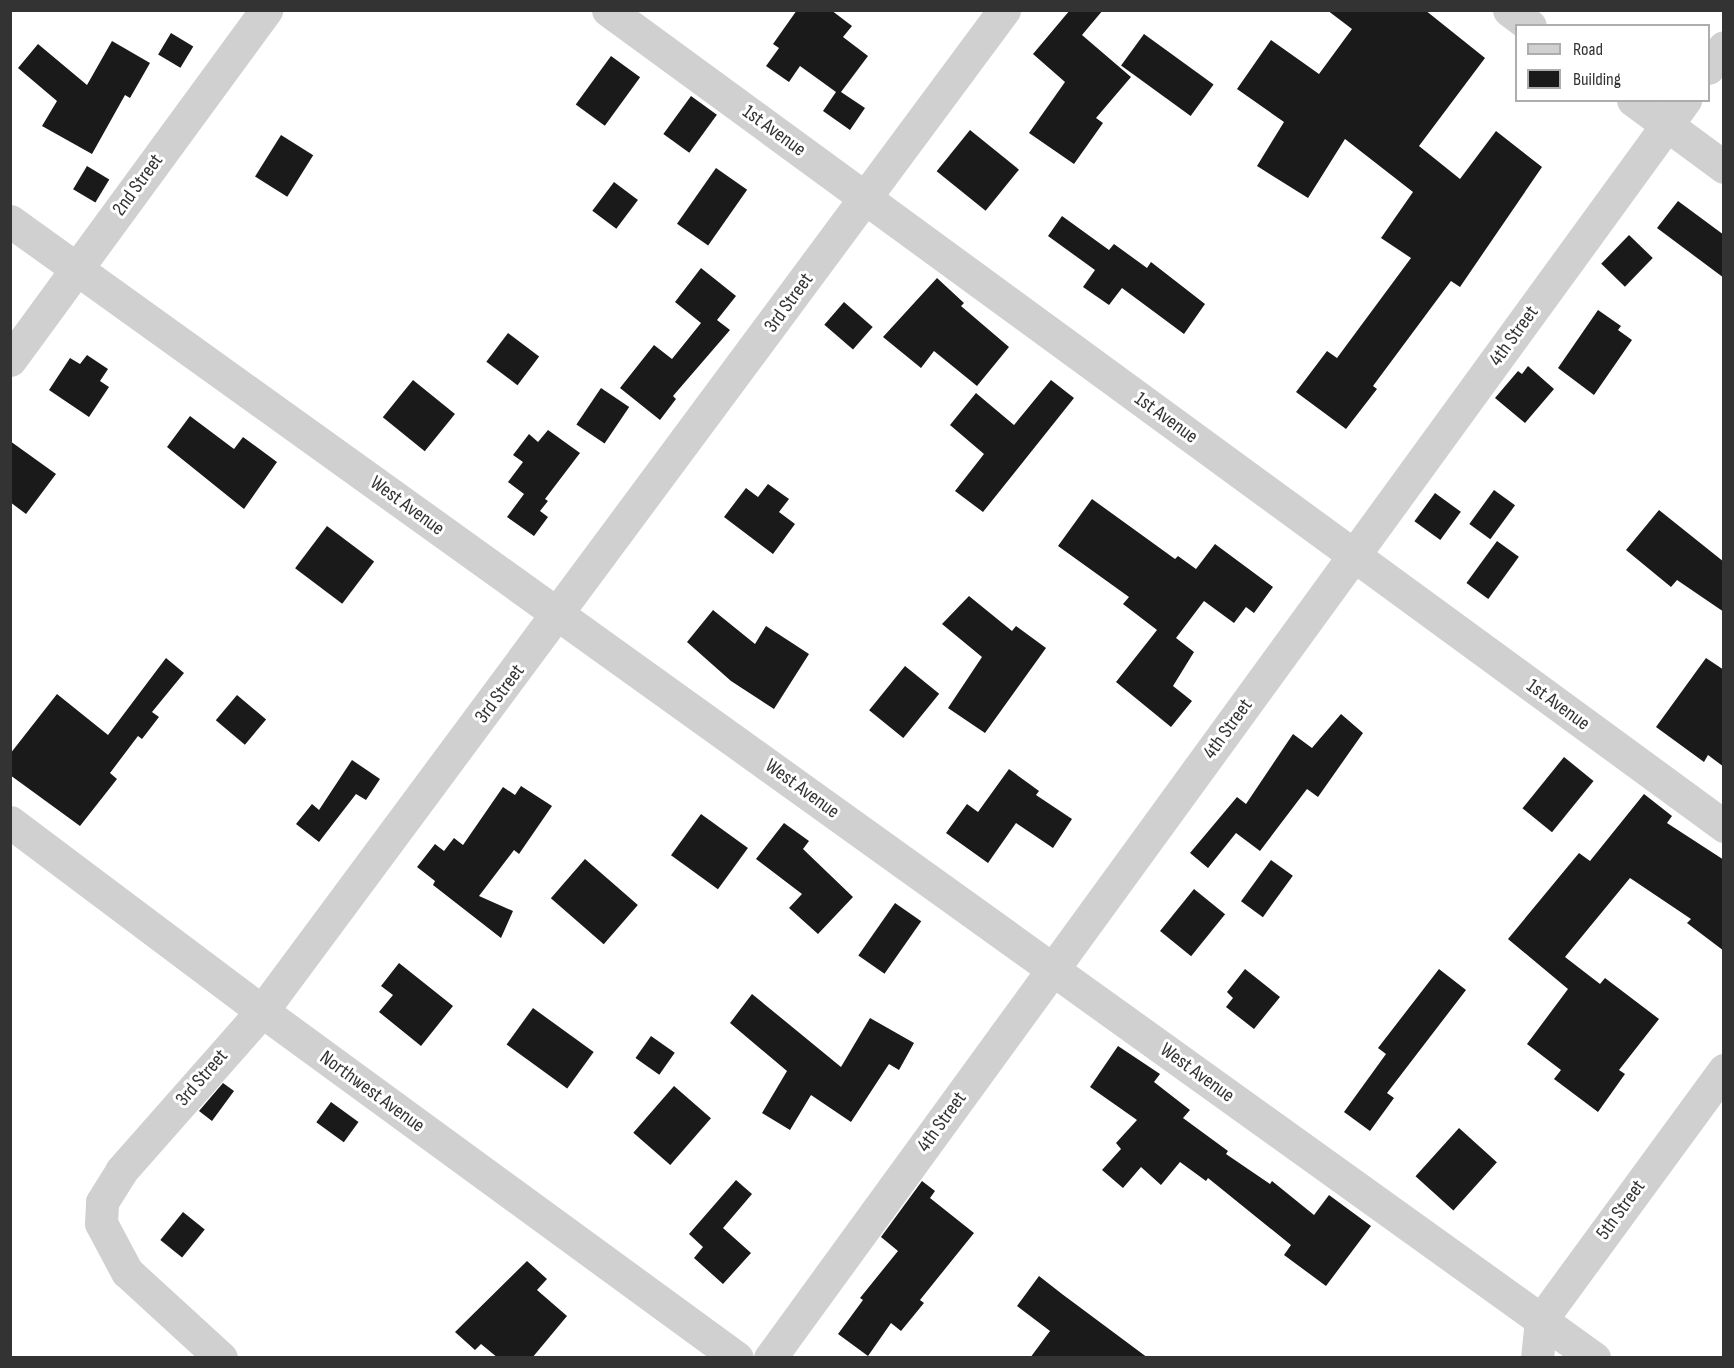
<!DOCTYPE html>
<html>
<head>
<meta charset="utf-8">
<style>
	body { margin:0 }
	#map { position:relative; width:1734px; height:1368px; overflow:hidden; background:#fff; font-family:"Sofia Sans Condensed",sans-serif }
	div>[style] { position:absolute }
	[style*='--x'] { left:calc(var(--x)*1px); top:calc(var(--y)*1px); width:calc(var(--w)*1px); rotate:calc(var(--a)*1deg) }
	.building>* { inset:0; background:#1a1a1a; transform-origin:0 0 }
	.minor>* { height:33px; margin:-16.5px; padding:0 16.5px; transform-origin:16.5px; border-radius:16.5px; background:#d0d0d0 }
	span { translate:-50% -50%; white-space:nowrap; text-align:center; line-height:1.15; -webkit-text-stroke:6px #fff; paint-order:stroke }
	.street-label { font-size:20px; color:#333 }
	.frame { position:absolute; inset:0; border:12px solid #333; pointer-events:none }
	.legend { position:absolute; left:1515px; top:24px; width:195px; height:78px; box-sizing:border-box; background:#fff; border:2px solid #adadad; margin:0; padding:8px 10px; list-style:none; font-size:18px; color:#333 }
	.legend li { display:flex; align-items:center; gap:12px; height:30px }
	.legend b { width:30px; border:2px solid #adadad }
</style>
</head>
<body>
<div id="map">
	<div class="building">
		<div style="clip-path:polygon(797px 10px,831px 10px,852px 26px,843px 37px,868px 56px,841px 92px,865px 108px,850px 130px,823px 111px,836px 92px,800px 66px,789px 82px,766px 66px,779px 48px,773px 44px)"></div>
		<div style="clip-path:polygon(1070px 10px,1103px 10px,1082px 35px,1131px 77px,1096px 118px,1103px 123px,1074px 164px,1029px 133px,1065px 82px,1033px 54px)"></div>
		<div style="clip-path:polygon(1327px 10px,1425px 10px,1485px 58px,1419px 146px,1460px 179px,1496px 131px,1542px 167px,1460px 287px,1451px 281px,1373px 386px,1377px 389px,1346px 429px,1296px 392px,1327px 351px,1337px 358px,1411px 258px,1381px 238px,1413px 192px,1345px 139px,1308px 198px,1257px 166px,1284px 122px,1237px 89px,1271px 40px,1319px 74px,1352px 29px)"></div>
		<div style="left:171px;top:33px;width:26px;height:25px;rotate:31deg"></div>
		<div style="left:1144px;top:34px;width:86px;height:39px;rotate:36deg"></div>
		<div style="clip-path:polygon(112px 41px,150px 63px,130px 98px,125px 95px,92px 154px,42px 126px,57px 101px,18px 68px,38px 44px,87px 85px)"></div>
		<div style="left:611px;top:56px;width:36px;height:60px;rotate:36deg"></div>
		<div style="left:691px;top:96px;width:32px;height:47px;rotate:36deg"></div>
		<div style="left:970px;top:130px;width:63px;height:53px;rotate:39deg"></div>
		<div style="left:281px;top:135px;width:38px;height:49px;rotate:32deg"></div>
		<div style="left:87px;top:166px;width:26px;height:27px;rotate:31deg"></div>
		<div style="left:716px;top:168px;width:38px;height:68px;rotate:35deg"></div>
		<div style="left:614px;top:182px;width:30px;height:36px;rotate:37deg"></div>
		<div style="clip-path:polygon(1678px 201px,1724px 235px,1724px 278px,1657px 228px)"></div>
		<div style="clip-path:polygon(1062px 216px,1109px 250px,1114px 244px,1147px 268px,1151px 262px,1205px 304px,1184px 334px,1122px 288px,1109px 305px,1083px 287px,1095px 270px,1048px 236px)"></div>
		<div style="left:1629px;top:235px;width:33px;height:40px;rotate:44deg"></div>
		<div style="clip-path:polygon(701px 268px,736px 296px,717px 320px,730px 330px,673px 396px,676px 399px,660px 420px,620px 388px,654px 345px,672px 359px,701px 323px,675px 302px)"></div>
		<div style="clip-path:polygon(937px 278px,964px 303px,961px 306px,1009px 347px,977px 386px,934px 351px,921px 368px,883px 337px)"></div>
		<div style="left:844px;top:302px;width:38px;height:30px;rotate:41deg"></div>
		<div style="clip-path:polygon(1598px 310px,1621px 326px,1618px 330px,1632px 340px,1594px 395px,1558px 368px)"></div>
		<div style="left:508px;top:333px;width:39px;height:36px;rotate:37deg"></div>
		<div style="clip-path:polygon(87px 355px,108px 369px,100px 381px,109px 387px,89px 417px,49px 390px,70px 358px,80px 364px)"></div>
		<div style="clip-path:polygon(1528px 366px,1554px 389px,1525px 423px,1495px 398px,1518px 371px,1522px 374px)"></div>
		<div style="left:413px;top:380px;width:54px;height:48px;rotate:39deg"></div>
		<div style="clip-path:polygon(1051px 380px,1074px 398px,983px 512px,955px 491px,984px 454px,950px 425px,976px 393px,1014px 425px)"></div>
		<div style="left:601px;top:388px;width:34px;height:44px;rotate:34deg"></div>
		<div style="clip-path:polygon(190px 416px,234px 449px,243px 437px,277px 462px,244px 509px,167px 447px)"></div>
		<div style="clip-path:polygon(548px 430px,580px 453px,545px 499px,548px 501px,540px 511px,548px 517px,534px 536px,507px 517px,524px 494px,508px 482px,523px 462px,513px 455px,529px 434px,538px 442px)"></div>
		<div style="clip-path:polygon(10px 441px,56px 474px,26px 514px,10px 502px)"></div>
		<div style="clip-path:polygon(768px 484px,789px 499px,779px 512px,795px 524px,773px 554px,724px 517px,746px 488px,758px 497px)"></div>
		<div style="left:1494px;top:490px;width:26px;height:42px;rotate:36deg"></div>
		<div style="left:1435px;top:493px;width:32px;height:35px;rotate:36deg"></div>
		<div style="clip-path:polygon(1092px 499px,1175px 559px,1178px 556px,1196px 569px,1215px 544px,1273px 587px,1254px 613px,1246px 607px,1234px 623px,1204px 601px,1176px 638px,1194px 652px,1173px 686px,1192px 701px,1171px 727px,1116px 682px,1157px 630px,1123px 604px,1129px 597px,1058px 546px)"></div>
		<div style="clip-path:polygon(1659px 510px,1724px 562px,1724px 612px,1677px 580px,1671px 587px,1626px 550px)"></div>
		<div style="left:327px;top:526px;width:59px;height:53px;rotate:37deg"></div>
		<div style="left:1497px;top:541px;width:27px;height:52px;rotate:36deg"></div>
		<div style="clip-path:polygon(969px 596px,1012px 631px,1016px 626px,1046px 648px,985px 733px,948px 708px,982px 657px,942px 624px)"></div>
		<div style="clip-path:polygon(713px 610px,755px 644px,766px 626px,809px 654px,774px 709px,731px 681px,687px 642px)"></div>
		<div style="clip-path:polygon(166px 658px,184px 673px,152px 712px,159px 717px,142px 739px,138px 736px,110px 773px,117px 779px,80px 826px,10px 775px,10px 754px,57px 694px,108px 735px)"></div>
		<div style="clip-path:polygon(1706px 658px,1724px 670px,1724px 767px,1708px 755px,1704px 762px,1656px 727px)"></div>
		<div style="left:905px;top:666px;width:44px;height:57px;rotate:39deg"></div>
		<div style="left:237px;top:695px;width:38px;height:33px;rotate:40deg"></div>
		<div style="clip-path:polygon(1341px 714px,1363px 733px,1318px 797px,1307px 789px,1260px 851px,1236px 833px,1208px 868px,1190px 853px,1237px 797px,1246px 804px,1293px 734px,1312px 748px)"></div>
		<div style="left:1564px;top:757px;width:38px;height:66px;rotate:39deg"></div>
		<div style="clip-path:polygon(352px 760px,380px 779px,366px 800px,356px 794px,319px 842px,296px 824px,312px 804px,319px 810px)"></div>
		<div style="clip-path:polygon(1009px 769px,1039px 791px,1036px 795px,1072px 819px,1053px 848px,1016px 823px,988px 863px,946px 833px,967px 804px,978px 812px)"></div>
		<div style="clip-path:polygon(521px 786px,552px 806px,519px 854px,514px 850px,479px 896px,513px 911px,501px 938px,433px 885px,435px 881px,417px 867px,435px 844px,444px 851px,454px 838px,463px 845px,503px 787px,515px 795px)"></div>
		<div style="clip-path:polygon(1644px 794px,1672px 816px,1667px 823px,1724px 860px,1724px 951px,1687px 923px,1691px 919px,1630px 878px,1565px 957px,1600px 984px,1605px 978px,1659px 1019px,1619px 1070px,1625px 1074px,1598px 1112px,1554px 1079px,1561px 1070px,1527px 1044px,1568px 989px,1508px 939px,1579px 853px,1590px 861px)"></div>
		<div style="left:701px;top:814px;width:58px;height:51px;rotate:36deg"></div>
		<div style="clip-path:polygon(784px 823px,809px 841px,803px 849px,853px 897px,818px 934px,789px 908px,802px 894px,756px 859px)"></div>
		<div style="left:585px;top:859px;width:70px;height:52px;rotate:41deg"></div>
		<div style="left:1271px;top:860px;width:27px;height:51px;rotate:36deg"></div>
		<div style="left:1194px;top:889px;width:40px;height:54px;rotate:39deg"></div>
		<div style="left:895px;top:903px;width:32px;height:64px;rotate:35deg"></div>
		<div style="clip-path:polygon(399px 963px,453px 1006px,421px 1046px,379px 1012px,393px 995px,381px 986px)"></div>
		<div style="clip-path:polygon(1245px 969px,1280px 997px,1254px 1029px,1226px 1007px,1233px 998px,1227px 992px)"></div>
		<div style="clip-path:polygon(1439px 969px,1466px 990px,1387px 1093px,1394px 1098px,1370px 1131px,1344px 1112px,1386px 1054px,1378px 1048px)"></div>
		<div style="clip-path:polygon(752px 994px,841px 1067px,870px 1018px,914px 1043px,899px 1070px,889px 1064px,851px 1122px,811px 1095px,790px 1130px,762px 1113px,787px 1071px,730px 1023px)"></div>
		<div style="left:533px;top:1008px;width:75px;height:45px;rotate:36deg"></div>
		<div style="left:651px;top:1036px;width:29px;height:27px;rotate:35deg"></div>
		<div style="clip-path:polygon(1118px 1046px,1160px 1074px,1154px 1082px,1190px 1110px,1183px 1118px,1228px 1151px,1226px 1154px,1270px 1184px,1272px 1181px,1314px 1215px,1329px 1195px,1371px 1226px,1326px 1286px,1284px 1255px,1291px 1245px,1208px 1178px,1206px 1181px,1180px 1162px,1161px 1185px,1141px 1167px,1123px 1188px,1102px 1170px,1121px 1149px,1116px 1143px,1137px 1120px,1090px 1087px)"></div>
		<div style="clip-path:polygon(223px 1083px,234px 1091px,212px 1121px,199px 1111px)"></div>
		<div style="left:674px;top:1086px;width:49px;height:62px;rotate:41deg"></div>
		<div style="left:331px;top:1102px;width:34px;height:25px;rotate:36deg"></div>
		<div style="left:1459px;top:1128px;width:51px;height:65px;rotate:42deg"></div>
		<div style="clip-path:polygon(736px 1180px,752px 1194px,723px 1228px,751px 1253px,723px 1284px,694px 1258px,703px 1247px,689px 1234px)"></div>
		<div style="clip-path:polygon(922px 1181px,935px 1191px,930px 1198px,974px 1233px,920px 1300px,924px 1303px,901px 1331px,891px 1323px,868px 1356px,838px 1334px,863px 1300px,860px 1298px,898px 1251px,881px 1237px)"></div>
		<div style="left:183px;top:1212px;width:28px;height:36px;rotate:39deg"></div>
		<div style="clip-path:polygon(527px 1261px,547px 1279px,537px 1290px,567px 1316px,532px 1358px,498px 1358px,481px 1344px,475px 1350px,455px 1332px)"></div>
		<div style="clip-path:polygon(1039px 1276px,1062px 1294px,1148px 1358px,1030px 1358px,1050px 1331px,1017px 1306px)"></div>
	</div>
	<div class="minor">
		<div style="--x:608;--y:10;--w:1383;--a:36.17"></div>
		<div style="--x:1509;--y:10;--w:26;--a:37"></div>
		<div style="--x:1708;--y:68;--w:26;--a:-53"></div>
		<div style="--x:1633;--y:100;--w:113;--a:36.4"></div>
		<div style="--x:10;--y:221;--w:1950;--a:35.67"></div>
		<div style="--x:10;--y:360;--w:434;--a:-53.8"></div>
		<div style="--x:10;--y:822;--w:315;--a:36.9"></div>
		<div style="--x:262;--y:1011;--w:588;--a:36.15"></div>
		<div style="--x:221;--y:1358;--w:127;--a:-137.5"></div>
		<div style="--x:127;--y:1272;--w:55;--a:-118"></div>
		<div style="--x:101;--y:1223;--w:21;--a:-87"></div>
		<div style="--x:102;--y:1202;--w:36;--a:-58"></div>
		<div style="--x:121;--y:1171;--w:213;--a:-48.6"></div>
		<div style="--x:262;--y:1011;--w:1246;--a:-53.45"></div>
		<div style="--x:770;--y:1358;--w:1556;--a:-53.97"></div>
		<div style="--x:1537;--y:1358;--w:38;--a:-84"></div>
		<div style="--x:1541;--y:1320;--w:310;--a:-53.8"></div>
	</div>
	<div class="street-label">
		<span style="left:774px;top:131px;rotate:36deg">1st Avenue</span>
		<span style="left:138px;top:185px;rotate:-54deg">2nd Street</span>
		<span style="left:789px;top:303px;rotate:-54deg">3rd Street</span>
		<span style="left:1514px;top:336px;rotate:-54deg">4th Street</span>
		<span style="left:1166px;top:418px;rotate:36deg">1st Avenue</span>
		<span style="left:407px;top:506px;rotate:36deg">West Avenue</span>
		<span style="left:500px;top:694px;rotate:-53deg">3rd Street</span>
		<span style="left:1558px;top:705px;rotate:36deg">1st Avenue</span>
		<span style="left:1228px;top:729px;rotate:-54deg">4th Street</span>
		<span style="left:802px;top:789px;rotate:36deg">West Avenue</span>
		<span style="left:1197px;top:1073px;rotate:36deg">West Avenue</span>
		<span style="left:202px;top:1078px;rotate:-49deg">3rd Street</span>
		<span style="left:372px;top:1092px;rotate:36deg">Northwest Avenue</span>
		<span style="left:942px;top:1122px;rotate:-54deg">4th Street</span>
		<span style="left:1621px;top:1210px;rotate:-54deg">5th Street</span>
	</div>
	<div class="frame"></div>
	<ul class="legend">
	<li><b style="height:8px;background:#d0d0d0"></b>Road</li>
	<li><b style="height:16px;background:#1a1a1a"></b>Building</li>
	</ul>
</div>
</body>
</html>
